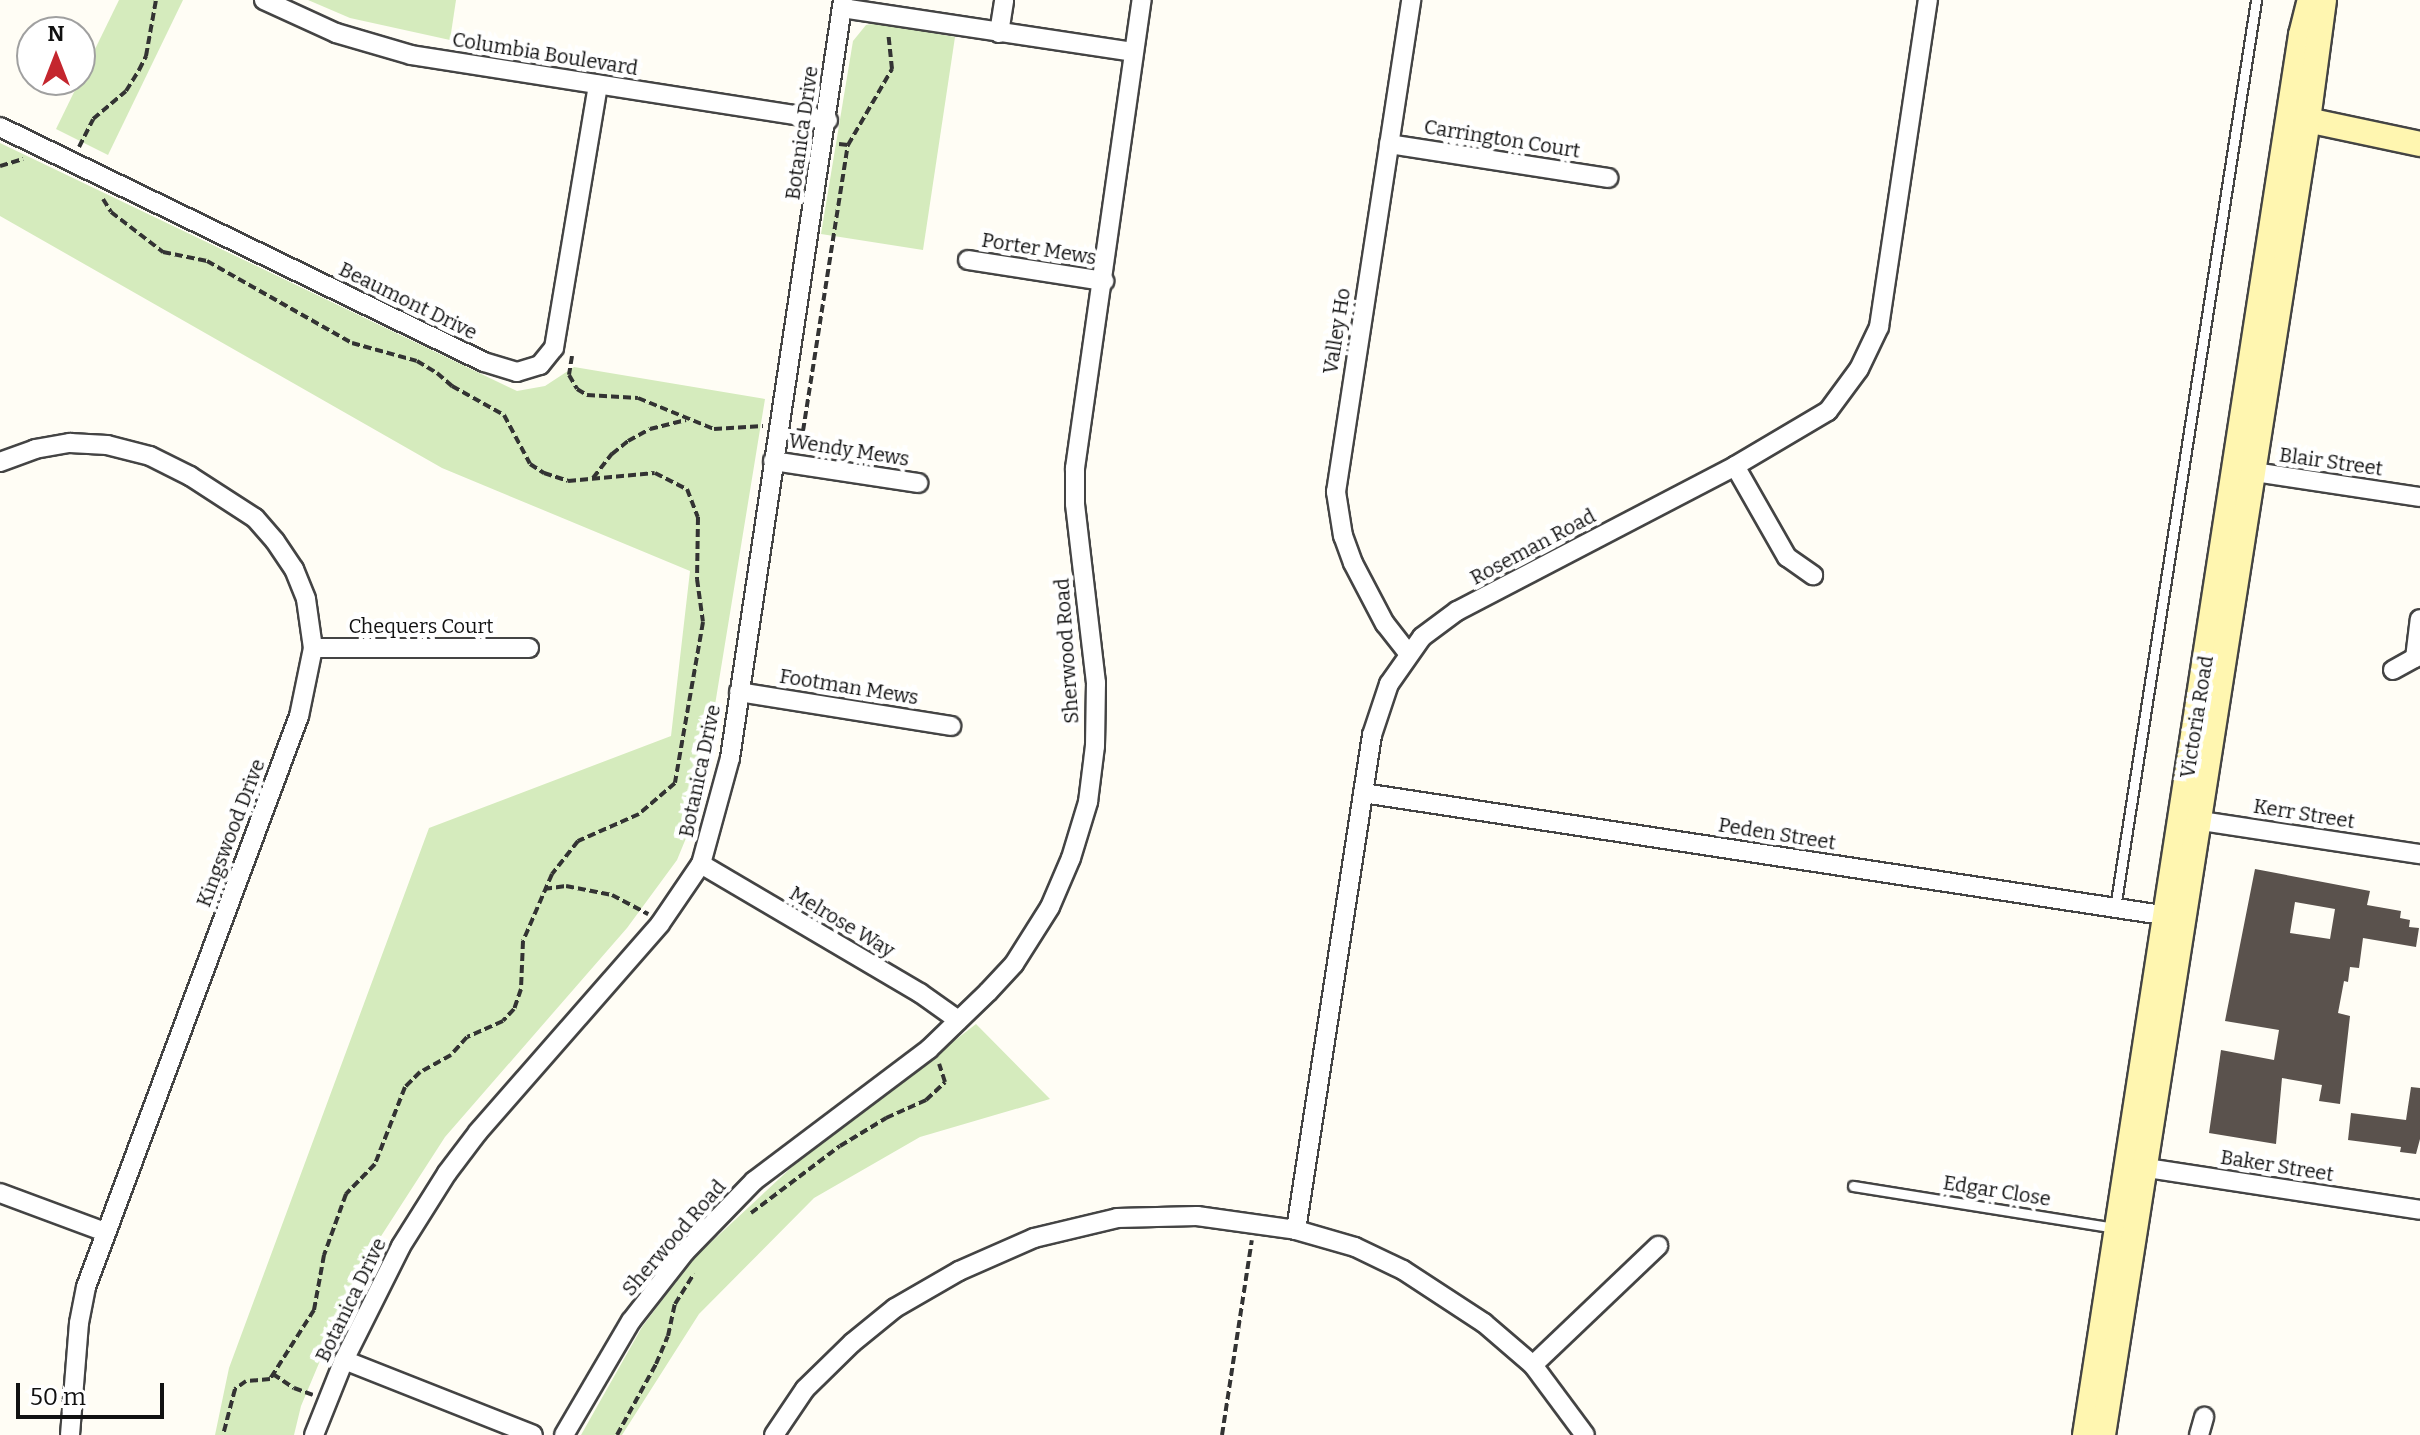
<!DOCTYPE html>
<html>
<head>
<meta charset="utf-8">
<style>
	body { margin:0 }
	#map { position:relative; width:2420px; height:1435px; overflow:hidden; background:#fffdf5; font-family:Bitter,serif }
	div>[style] { position:absolute }
	[style*='--x'] { left:calc(var(--x)*1px); top:calc(var(--y)*1px); width:calc(var(--w)*1px); rotate:calc(var(--a)*1deg) }
	.green>* { inset:0; background:#d5ebbd }
	.building>* { inset:0; background:#5a524d }
	.path>* { height:4px; margin-top:-2px; transform-origin:0; background:repeating-linear-gradient(90deg,#333 0 8px,transparent 0 12px) }
	.roads { filter:drop-shadow(2px 0 #444) drop-shadow(-2px 0 #444) drop-shadow(0 2px #444) drop-shadow(0 -2px #444) }
	.service>* { height:9px; margin:-4.5px; padding:0 4.5px; transform-origin:4.5px; border-radius:4.5px; background:#fff }
	.minor>* { height:18px; margin:-9px; padding:0 9px; transform-origin:9px; border-radius:9px; background:#fff }
	.secondary>* { height:24px; margin:-12px; padding:0 12px; transform-origin:12px; border-radius:12px; background:#fff6b0 }
	span { translate:-50% -50%; white-space:nowrap; text-align:center; line-height:1.15; -webkit-text-stroke:8px #fff; paint-order:stroke }
	.street-label { font-size:20px; color:#111 }
	.north { position:absolute; left:16px; top:16px; width:80px; height:80px; box-sizing:border-box; background:#fff; border:2px solid #a0a0a0; border-radius:50%; rotate:0deg; font-size:22px; font-weight:700; line-height:32px; text-align:center; color:#111 }
	.north::after { content:''; display:block; margin:auto; width:28px; height:36px; background:#c4262e; clip-path:polygon(50% 0,100% 100%,50% 72%,0 100%) }
	.scale { position:absolute; left:16px; top:1383px; width:148px; height:36px; box-sizing:border-box; border:4px solid #111; border-top:0; padding-left:10px; font-size:24px; line-height:28px; white-space:nowrap; color:#111; -webkit-text-stroke:6px #fff; paint-order:stroke }
</style>
</head>
<body>
<div id="map">
	<div class="green">
		<div style="clip-path:polygon(119px 0,183px 0,108px 155px,56px 129px)"></div>
		<div style="clip-path:polygon(308px 0,456px 0,450px 40px,350px 18px)"></div>
		<div style="clip-path:polygon(879px 23px,955px 37px,923px 250px,821px 234px,853px 41px,866px 25px)"></div>
		<div style="clip-path:polygon(0 143px,517px 391px,545px 386px,574px 367px,765px 399px,698px 809px,677px 860px,627px 928px,445px 1137px,356px 1275px,301px 1406px,294px 1435px,215px 1435px,229px 1368px,429px 828px,671px 736px,690px 571px,442px 468px,0 216px)"></div>
		<div style="clip-path:polygon(976px 1024px,1050px 1099px,920px 1137px,814px 1198px,699px 1314px,622px 1435px,581px 1435px,642px 1327px,693px 1259px,794px 1165px)"></div>
	</div>
	<div class="building">
		<div style="clip-path:polygon(evenodd,2255px 869px,2370px 891px,2367px 905px,2401px 911px,2400px 918px,2410px 920px,2409px 927px,2419px 928px,2416px 947px,2363px 938px,2359px 968px,2350px 967px,2348px 982px,2344px 981px,2338px 1013px,2350px 1016px,2340px 1104px,2319px 1101px,2322px 1085px,2282px 1078px,2276px 1144px,2209px 1133px,2221px 1050px,2274px 1060px,2279px 1030px,2225px 1021px,2255px 869px,2295px 902px,2335px 909px,2330px 939px,2290px 933px,2295px 902px)"></div>
		<div style="clip-path:polygon(2411px 1087px,2420px 1088px,2420px 1139px,2416px 1154px,2400px 1152px,2401px 1147px,2348px 1140px,2351px 1113px,2406px 1120px)"></div>
	</div>
	<div class="path">
		<div style="--x:839;--y:144;--w:9;--a:6"></div>
		<div style="--x:848;--y:145;--w:88;--a:-59.9"></div>
		<div style="--x:892;--y:69;--w:36;--a:-96"></div>
		<div style="--x:79;--y:147;--w:31;--a:-63"></div>
		<div style="--x:93;--y:119;--w:43;--a:-40.3"></div>
		<div style="--x:126;--y:91;--w:25;--a:-58"></div>
		<div style="--x:139;--y:70;--w:16;--a:-63"></div>
		<div style="--x:146;--y:56;--w:57;--a:-79.9"></div>
		<div style="--x:0;--y:166;--w:24;--a:-17"></div>
		<div style="--x:103;--y:199;--w:15;--a:58"></div>
		<div style="--x:111;--y:212;--w:66;--a:37.6"></div>
		<div style="--x:163;--y:252;--w:45;--a:11.6"></div>
		<div style="--x:207;--y:261;--w:167;--a:29.5"></div>
		<div style="--x:352;--y:343;--w:67;--a:15.5"></div>
		<div style="--x:417;--y:361;--w:23;--a:31"></div>
		<div style="--x:437;--y:373;--w:20;--a:41"></div>
		<div style="--x:452;--y:386;--w:60;--a:29.1"></div>
		<div style="--x:504;--y:415;--w:55;--a:62"></div>
		<div style="--x:530;--y:464;--w:17;--a:33"></div>
		<div style="--x:544;--y:473;--w:25;--a:18"></div>
		<div style="--x:568;--y:481;--w:87;--a:-5.3"></div>
		<div style="--x:655;--y:473;--w:36;--a:27"></div>
		<div style="--x:687;--y:489;--w:30;--a:69"></div>
		<div style="--x:698;--y:517;--w:62;--a:90.9"></div>
		<div style="--x:697;--y:579;--w:43;--a:82.1"></div>
		<div style="--x:703;--y:622;--w:163;--a:99.9"></div>
		<div style="--x:675;--y:783;--w:48;--a:139.3"></div>
		<div style="--x:639;--y:814;--w:67;--a:156.1"></div>
		<div style="--x:578;--y:841;--w:42;--a:128.2"></div>
		<div style="--x:552;--y:874;--w:73;--a:113.4"></div>
		<div style="--x:523;--y:941;--w:48;--a:92.4"></div>
		<div style="--x:521;--y:989;--w:21;--a:109"></div>
		<div style="--x:514;--y:1009;--w:16;--a:133"></div>
		<div style="--x:503;--y:1021;--w:39;--a:156"></div>
		<div style="--x:467;--y:1037;--w:24;--a:132"></div>
		<div style="--x:451;--y:1055;--w:35;--a:151"></div>
		<div style="--x:420;--y:1072;--w:21;--a:135"></div>
		<div style="--x:405;--y:1087;--w:83;--a:111.3"></div>
		<div style="--x:375;--y:1164;--w:42;--a:134"></div>
		<div style="--x:346;--y:1194;--w:65;--a:109.8"></div>
		<div style="--x:324;--y:1255;--w:56;--a:100.3"></div>
		<div style="--x:314;--y:1310;--w:82;--a:122.5"></div>
		<div style="--x:270;--y:1379;--w:24;--a:175"></div>
		<div style="--x:246;--y:1381;--w:14;--a:144"></div>
		<div style="--x:235;--y:1389;--w:48;--a:104.6"></div>
		<div style="--x:572;--y:356;--w:19;--a:99"></div>
		<div style="--x:569;--y:375;--w:16;--a:60"></div>
		<div style="--x:577;--y:389;--w:12;--a:31"></div>
		<div style="--x:587;--y:395;--w:51;--a:3.4"></div>
		<div style="--x:638;--y:398;--w:82;--a:22.2"></div>
		<div style="--x:714;--y:429;--w:49;--a:-3.5"></div>
		<div style="--x:796;--y:430;--w:7;--a:8"></div>
		<div style="--x:803;--y:431;--w:290;--a:-81.1"></div>
		<div style="--x:593;--y:478;--w:31;--a:-52"></div>
		<div style="--x:612;--y:454;--w:21;--a:-39"></div>
		<div style="--x:628;--y:441;--w:25;--a:-29"></div>
		<div style="--x:650;--y:429;--w:37;--a:-14"></div>
		<div style="--x:544;--y:889;--w:22;--a:-8"></div>
		<div style="--x:566;--y:886;--w:47;--a:11.1"></div>
		<div style="--x:612;--y:895;--w:41;--a:27.8"></div>
		<div style="--x:751;--y:1213;--w:111;--a:-37"></div>
		<div style="--x:840;--y:1146;--w:54;--a:-31.3"></div>
		<div style="--x:886;--y:1118;--w:44;--a:-24.2"></div>
		<div style="--x:926;--y:1100;--w:26;--a:-43"></div>
		<div style="--x:945;--y:1082;--w:19;--a:-108"></div>
		<div style="--x:273;--y:1374;--w:25;--a:34"></div>
		<div style="--x:294;--y:1388;--w:20;--a:20"></div>
		<div style="--x:617;--y:1435;--w:81;--a:-61.2"></div>
		<div style="--x:656;--y:1364;--w:30;--a:-67"></div>
		<div style="--x:668;--y:1336;--w:33;--a:-78"></div>
		<div style="--x:675;--y:1304;--w:36;--a:-58"></div>
		<div style="--x:1222;--y:1435;--w:197;--a:-81.3"></div>
	</div>
	<div class="roads">
		<div class="service">
			<div style="--x:2115;--y:908;--w:919;--a:-81.17"></div>
			<div style="--x:1853;--y:1186;--w:265;--a:9.1"></div>
		</div>
		<div class="minor">
			<div style="--x:264;--y:0;--w:79;--a:24.6"></div>
			<div style="--x:336;--y:33;--w:78;--a:16.3"></div>
			<div style="--x:411;--y:55;--w:422;--a:8.9"></div>
			<div style="--x:842;--y:8;--w:294;--a:8.6"></div>
			<div style="--x:999;--y:33;--w:33;--a:-81"></div>
			<div style="--x:0;--y:127;--w:538;--a:25.9"></div>
			<div style="--x:484;--y:362;--w:34;--a:17"></div>
			<div style="--x:517;--y:372;--w:24;--a:-17"></div>
			<div style="--x:540;--y:365;--w:22;--a:-51"></div>
			<div style="--x:554;--y:348;--w:267;--a:-80.5"></div>
			<div style="--x:1389;--y:144;--w:222;--a:8.8"></div>
			<div style="--x:968;--y:260;--w:138;--a:8.8"></div>
			<div style="--x:773;--y:461;--w:147;--a:8.6"></div>
			<div style="--x:0;--y:462;--w:37;--a:-20"></div>
			<div style="--x:35;--y:449;--w:36;--a:-10"></div>
			<div style="--x:70;--y:443;--w:37;--a:3"></div>
			<div style="--x:107;--y:445;--w:44;--a:14.3"></div>
			<div style="--x:150;--y:456;--w:45;--a:26.6"></div>
			<div style="--x:190;--y:476;--w:77;--a:32.9"></div>
			<div style="--x:255;--y:518;--w:30;--a:49"></div>
			<div style="--x:275;--y:541;--w:34;--a:56"></div>
			<div style="--x:294;--y:569;--w:32;--a:68"></div>
			<div style="--x:306;--y:599;--w:49;--a:81.9"></div>
			<div style="--x:313;--y:648;--w:69;--a:101.6"></div>
			<div style="--x:299;--y:716;--w:609;--a:110.46"></div>
			<div style="--x:86;--y:1287;--w:37;--a:101"></div>
			<div style="--x:79;--y:1323;--w:112;--a:94.6"></div>
			<div style="--x:1735;--y:466;--w:105;--a:60.3"></div>
			<div style="--x:1787;--y:557;--w:32;--a:35"></div>
			<div style="--x:2241;--y:470;--w:181;--a:8.6"></div>
			<div style="--x:313;--y:648;--w:216;--a:0"></div>
			<div style="--x:1408;--y:653;--w:37;--a:-128"></div>
			<div style="--x:1385;--y:624;--w:69;--a:-117.7"></div>
			<div style="--x:1353;--y:563;--w:29;--a:-110"></div>
			<div style="--x:1343;--y:536;--w:45;--a:-99"></div>
			<div style="--x:1336;--y:492;--w:498;--a:-81.3"></div>
			<div style="--x:2393;--y:670;--w:25;--a:-29"></div>
			<div style="--x:2415;--y:658;--w:39;--a:-83"></div>
			<div style="--x:739;--y:692;--w:215;--a:9.1"></div>
			<div style="--x:1363;--y:793;--w:821;--a:8.68"></div>
			<div style="--x:2188;--y:819;--w:235;--a:8.6"></div>
			<div style="--x:701;--y:864;--w:254;--a:30.5"></div>
			<div style="--x:920;--y:993;--w:47;--a:35.4"></div>
			<div style="--x:2134;--y:1166;--w:289;--a:8.7"></div>
			<div style="--x:0;--y:1193;--w:112;--a:20.4"></div>
			<div style="--x:1296;--y:1230;--w:501;--a:-81.27"></div>
			<div style="--x:1372;--y:735;--w:54;--a:-71.6"></div>
			<div style="--x:1389;--y:684;--w:57;--a:-54.9"></div>
			<div style="--x:1422;--y:637;--w:44;--a:-36.6"></div>
			<div style="--x:1457;--y:611;--w:314;--a:-27.5"></div>
			<div style="--x:1735;--y:466;--w:108;--a:-30.6"></div>
			<div style="--x:1828;--y:411;--w:52;--a:-53.6"></div>
			<div style="--x:1859;--y:369;--w:47;--a:-64.5"></div>
			<div style="--x:1879;--y:327;--w:331;--a:-81.5"></div>
			<div style="--x:344;--y:1360;--w:203;--a:21.6"></div>
			<div style="--x:1533;--y:1365;--w:173;--a:-43.6"></div>
			<div style="--x:314;--y:1435;--w:81;--a:-68.2"></div>
			<div style="--x:344;--y:1360;--w:127;--a:-63.4"></div>
			<div style="--x:401;--y:1246;--w:86;--a:-57.8"></div>
			<div style="--x:447;--y:1173;--w:51;--a:-52.9"></div>
			<div style="--x:478;--y:1132;--w:276;--a:-48.8"></div>
			<div style="--x:660;--y:924;--w:73;--a:-55.7"></div>
			<div style="--x:701;--y:864;--w:110;--a:-74.7"></div>
			<div style="--x:730;--y:758;--w:766;--a:-81.52"></div>
			<div style="--x:564;--y:1435;--w:132;--a:-59.6"></div>
			<div style="--x:631;--y:1321;--w:88;--a:-52"></div>
			<div style="--x:685;--y:1252;--w:99;--a:-45.8"></div>
			<div style="--x:754;--y:1181;--w:219;--a:-37"></div>
			<div style="--x:929;--y:1049;--w:82;--a:-44"></div>
			<div style="--x:988;--y:992;--w:38;--a:-47"></div>
			<div style="--x:1014;--y:964;--w:67;--a:-57.7"></div>
			<div style="--x:1050;--y:907;--w:53;--a:-66.8"></div>
			<div style="--x:1071;--y:858;--w:59;--a:-73.1"></div>
			<div style="--x:1088;--y:802;--w:56;--a:-82.9"></div>
			<div style="--x:1095;--y:746;--w:63;--a:-89.1"></div>
			<div style="--x:1096;--y:683;--w:180;--a:-96.7"></div>
			<div style="--x:1075;--y:504;--w:36;--a:-90"></div>
			<div style="--x:1075;--y:468;--w:473;--a:-81.9"></div>
			<div style="--x:774;--y:1435;--w:55;--a:-56"></div>
			<div style="--x:805;--y:1389;--w:66;--a:-44.4"></div>
			<div style="--x:852;--y:1343;--w:55;--a:-39.1"></div>
			<div style="--x:895;--y:1308;--w:74;--a:-30"></div>
			<div style="--x:959;--y:1271;--w:82;--a:-23.7"></div>
			<div style="--x:1034;--y:1238;--w:85;--a:-13.5"></div>
			<div style="--x:1117;--y:1218;--w:80;--a:-1.4"></div>
			<div style="--x:1197;--y:1216;--w:100;--a:8"></div>
			<div style="--x:1296;--y:1230;--w:61;--a:16.1"></div>
			<div style="--x:1355;--y:1247;--w:53;--a:25.6"></div>
			<div style="--x:1403;--y:1270;--w:97;--a:33.2"></div>
			<div style="--x:1484;--y:1323;--w:65;--a:40.6"></div>
			<div style="--x:1533;--y:1365;--w:87;--a:53.4"></div>
			<div style="--x:2199;--y:1435;--w:19;--a:-74"></div>
		</div>
		<div class="secondary">
			<div style="--x:2293;--y:117;--w:130;--a:12"></div>
			<div style="--x:2085;--y:1435;--w:1417;--a:-81.23"></div>
			<div style="--x:2301;--y:35;--w:36;--a:-76"></div>
			<div style="--x:2103;--y:1435;--w:1331;--a:-81.14"></div>
			<div style="--x:2308;--y:120;--w:121;--a:-82.4"></div>
		</div>
	</div>
	<div class="street-label">
		<span style="left:545px;top:54px;rotate:9deg">Columbia Boulevard</span>
		<span style="left:802px;top:133px;rotate:-82deg">Botanica Drive</span>
		<span style="left:1502px;top:139px;rotate:9deg">Carrington Court</span>
		<span style="left:1039px;top:249px;rotate:9deg">Porter Mews</span>
		<span style="left:408px;top:301px;rotate:26deg">Beaumont Drive</span>
		<span style="left:1337px;top:331px;rotate:-81deg">Valley Ho</span>
		<span style="left:849px;top:450px;rotate:9deg">Wendy Mews</span>
		<span style="left:2331px;top:462px;rotate:8deg">Blair Street</span>
		<span style="left:1533px;top:547px;rotate:-28deg">Roseman Road</span>
		<span style="left:421px;top:626px">Chequers Court</span>
		<span style="left:1067px;top:651px;rotate:-94deg">Sherwood Road</span>
		<span style="left:849px;top:687px;rotate:9deg">Footman Mews</span>
		<span style="left:2197px;top:717px;rotate:-81deg">Victoria Road</span>
		<span style="left:700px;top:771px;rotate:-78deg">Botanica Drive</span>
		<span style="left:2304px;top:814px;rotate:9deg">Kerr Street</span>
		<span style="left:231px;top:833px;rotate:-69deg">Kingswood Drive</span>
		<span style="left:1777px;top:834px;rotate:9deg">Peden Street</span>
		<span style="left:842px;top:922px;rotate:31deg">Melrose Way</span>
		<span style="left:2277px;top:1166px;rotate:9deg">Baker Street</span>
		<span style="left:1997px;top:1191px;rotate:9deg">Edgar Close</span>
		<span style="left:674px;top:1238px;rotate:-49deg">Sherwood Road</span>
		<span style="left:351px;top:1300px;rotate:-64deg">Botanica Drive</span>
	</div>
	<div class="north">N</div>
	<div class="scale">50 m</div>
</div>
</body>
</html>
